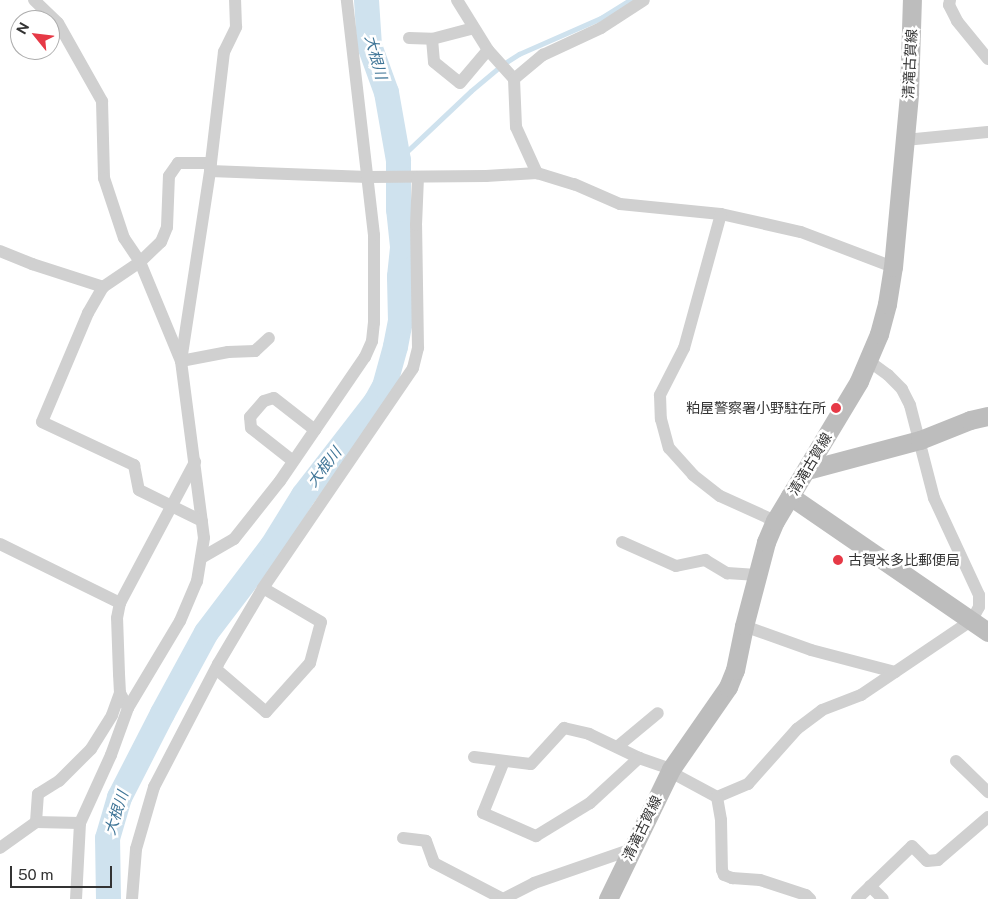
<!DOCTYPE html>
<html>
<head>
<meta charset="utf-8">
<style>
	body { margin:0 }
	#map { position:relative; width:988px; height:899px; overflow:hidden; background:#fff; font-family:"Public Sans","Noto Sans JP",sans-serif }
	div>[style] { position:absolute }
	[style*='--x'] { left:calc(var(--x)*1px); top:calc(var(--y)*1px); width:calc(var(--w)*1px); rotate:calc(var(--a)*1deg) }
	.stream>* { height:4.5px; margin:-2.25px; padding:0 2.25px; transform-origin:2.25px; border-radius:2.25px; background:#cfe2ee }
	.river>* { height:25px; margin:-12.5px; padding:0 12.5px; transform-origin:12.5px; border-radius:12.5px; background:#cfe2ee }
	.street>* { height:12px; margin:-6px; padding:0 6px; transform-origin:6px; border-radius:6px; background:#d0d0d0 }
	.secondary>* { height:19px; margin:-9.5px; padding:0 9.5px; transform-origin:9.5px; border-radius:9.5px; background:#bdbdbd }
	.dots>* { width:14px; height:14px; translate:-50% -50%; box-sizing:border-box; border:2px solid #fff; border-radius:50% }
	span { translate:-50% -50%; white-space:nowrap; text-align:center; line-height:1.15; -webkit-text-stroke:5px #fff; paint-order:stroke }
	.street-label { font-size:14px; color:#333 }
	.poi-label { font-size:14px; color:#333 }
	.right { translate:-100% -50%; text-align:right }
	.left { translate:0 -50%; text-align:left }
	.water-label { font-size:15px; color:#3f7597; font-style:italic }
	.north { position:absolute; left:10px; top:10px; width:50px; height:50px; box-sizing:border-box; background:#fff; border:1px solid #adadad; border-radius:50%; rotate:299deg; font-size:14px; font-weight:700; line-height:20px; text-align:center; color:#333 }
	.north::after { content:''; display:block; margin:auto; width:18px; height:22px; background:#e63946; clip-path:polygon(50% 0,100% 100%,50% 72%,0 100%) }
	.scale { position:absolute; left:10px; top:866px; width:102px; height:22px; box-sizing:border-box; border:2px solid #333; border-top:0; padding-left:6px; font-size:15px; line-height:18px; white-space:nowrap; color:#333; -webkit-text-stroke:4px #fff; paint-order:stroke }
</style>
</head>
<body>
<div id="map">
	<div class="stream">
		<div style="--x:398;--y:160;--w:100;--a:-43.4"></div>
		<div style="--x:471;--y:91;--w:40;--a:-40"></div>
		<div style="--x:502;--y:65;--w:20;--a:-33"></div>
		<div style="--x:519;--y:54;--w:90;--a:-23.7"></div>
		<div style="--x:601;--y:18;--w:34;--a:-32"></div>
	</div>
	<div class="river">
		<div style="--x:108;--y:899;--w:61;--a:-90.9"></div>
		<div style="--x:107;--y:838;--w:43;--a:-73.7"></div>
		<div style="--x:119;--y:797;--w:94;--a:-62.9"></div>
		<div style="--x:162;--y:713;--w:92;--a:-61.5"></div>
		<div style="--x:206;--y:632;--w:109;--a:-52.8"></div>
		<div style="--x:272;--y:545;--w:59;--a:-58.2"></div>
		<div style="--x:303;--y:495;--w:118;--a:-52.3"></div>
		<div style="--x:375;--y:402;--w:18;--a:-61"></div>
		<div style="--x:384;--y:386;--w:41;--a:-74.6"></div>
		<div style="--x:395;--y:346;--w:25;--a:-79"></div>
		<div style="--x:400;--y:321;--w:45;--a:-91.3"></div>
		<div style="--x:399;--y:276;--w:30;--a:-84"></div>
		<div style="--x:402;--y:246;--w:37;--a:-96"></div>
		<div style="--x:398;--y:209;--w:49;--a:-90"></div>
		<div style="--x:398;--y:160;--w:69;--a:-100"></div>
		<div style="--x:386;--y:92;--w:50;--a:-109.9"></div>
		<div style="--x:369;--y:45;--w:45;--a:-93.8"></div>
	</div>
	<div class="street">
		<div style="--x:34;--y:0;--w:33;--a:44"></div>
		<div style="--x:58;--y:23;--w:90;--a:60.6"></div>
		<div style="--x:102;--y:101;--w:77;--a:88.5"></div>
		<div style="--x:104;--y:178;--w:63;--a:71.6"></div>
		<div style="--x:124;--y:238;--w:29;--a:56"></div>
		<div style="--x:140;--y:262;--w:107;--a:67.5"></div>
		<div style="--x:181;--y:361;--w:178;--a:82.6"></div>
		<div style="--x:204;--y:538;--w:44;--a:99.2"></div>
		<div style="--x:197;--y:581;--w:43;--a:113"></div>
		<div style="--x:180;--y:621;--w:101;--a:120.9"></div>
		<div style="--x:128;--y:708;--w:50;--a:109.9"></div>
		<div style="--x:111;--y:755;--w:75;--a:114.5"></div>
		<div style="--x:80;--y:823;--w:76;--a:93"></div>
		<div style="--x:457;--y:0;--w:59;--a:58.2"></div>
		<div style="--x:488;--y:50;--w:39;--a:48"></div>
		<div style="--x:514;--y:79;--w:48;--a:87.6"></div>
		<div style="--x:516;--y:127;--w:51;--a:65.5"></div>
		<div style="--x:950;--y:0;--w:5;--a:101"></div>
		<div style="--x:949;--y:5;--w:18;--a:63"></div>
		<div style="--x:957;--y:21;--w:49;--a:50.8"></div>
		<div style="--x:409;--y:38;--w:23;--a:2"></div>
		<div style="--x:432;--y:39;--w:43;--a:-14.7"></div>
		<div style="--x:432;--y:39;--w:23;--a:85"></div>
		<div style="--x:434;--y:62;--w:33;--a:39"></div>
		<div style="--x:460;--y:83;--w:43;--a:-49.7"></div>
		<div style="--x:514;--y:79;--w:38;--a:-40"></div>
		<div style="--x:543;--y:55;--w:64;--a:-25"></div>
		<div style="--x:601;--y:28;--w:51;--a:-33.1"></div>
		<div style="--x:905;--y:140;--w:83;--a:-5.5"></div>
		<div style="--x:210;--y:171;--w:158;--a:2.2"></div>
		<div style="--x:368;--y:177;--w:118;--a:-0.5"></div>
		<div style="--x:486;--y:176;--w:51;--a:-3.4"></div>
		<div style="--x:537;--y:173;--w:39;--a:17"></div>
		<div style="--x:574;--y:184;--w:50;--a:23.5"></div>
		<div style="--x:620;--y:204;--w:101;--a:5.7"></div>
		<div style="--x:721;--y:214;--w:82;--a:12.7"></div>
		<div style="--x:801;--y:232;--w:98;--a:20.8"></div>
		<div style="--x:721;--y:214;--w:139;--a:105.4"></div>
		<div style="--x:684;--y:348;--w:53;--a:117.1"></div>
		<div style="--x:660;--y:395;--w:24;--a:88"></div>
		<div style="--x:661;--y:419;--w:30;--a:75"></div>
		<div style="--x:669;--y:448;--w:36;--a:48"></div>
		<div style="--x:693;--y:475;--w:34;--a:38"></div>
		<div style="--x:720;--y:496;--w:60;--a:24.4"></div>
		<div style="--x:0;--y:251;--w:35;--a:22"></div>
		<div style="--x:32;--y:264;--w:75;--a:17.9"></div>
		<div style="--x:103;--y:287;--w:45;--a:-34"></div>
		<div style="--x:140;--y:262;--w:29;--a:-44"></div>
		<div style="--x:161;--y:242;--w:16;--a:-68"></div>
		<div style="--x:167;--y:227;--w:51;--a:-87.8"></div>
		<div style="--x:169;--y:176;--w:16;--a:-55"></div>
		<div style="--x:178;--y:163;--w:33;--a:0"></div>
		<div style="--x:103;--y:287;--w:30;--a:120"></div>
		<div style="--x:88;--y:313;--w:118;--a:112.9"></div>
		<div style="--x:42;--y:422;--w:102;--a:25.1"></div>
		<div style="--x:134;--y:465;--w:25;--a:79"></div>
		<div style="--x:139;--y:490;--w:70;--a:26.2"></div>
		<div style="--x:181;--y:361;--w:192;--a:-81.3"></div>
		<div style="--x:210;--y:171;--w:120;--a:-83.3"></div>
		<div style="--x:224;--y:52;--w:28;--a:-64"></div>
		<div style="--x:236;--y:27;--w:27;--a:-92"></div>
		<div style="--x:181;--y:361;--w:48;--a:-10.8"></div>
		<div style="--x:228;--y:352;--w:27;--a:-2"></div>
		<div style="--x:255;--y:351;--w:19;--a:-43"></div>
		<div style="--x:293;--y:461;--w:53;--a:-141.8"></div>
		<div style="--x:251;--y:428;--w:11;--a:-95"></div>
		<div style="--x:250;--y:417;--w:21;--a:-49"></div>
		<div style="--x:264;--y:401;--w:10;--a:-17"></div>
		<div style="--x:274;--y:398;--w:52;--a:38"></div>
		<div style="--x:622;--y:542;--w:59;--a:24"></div>
		<div style="--x:676;--y:566;--w:30;--a:-12"></div>
		<div style="--x:705;--y:560;--w:26;--a:31"></div>
		<div style="--x:727;--y:573;--w:30;--a:4"></div>
		<div style="--x:0;--y:544;--w:134;--a:26.2"></div>
		<div style="--x:201;--y:558;--w:38;--a:-30"></div>
		<div style="--x:234;--y:539;--w:74;--a:-51.6"></div>
		<div style="--x:280;--y:481;--w:150;--a:-55.6"></div>
		<div style="--x:365;--y:357;--w:17;--a:-66"></div>
		<div style="--x:372;--y:341;--w:18;--a:-84"></div>
		<div style="--x:374;--y:323;--w:88;--a:-90"></div>
		<div style="--x:374;--y:235;--w:237;--a:-96.6"></div>
		<div style="--x:744;--y:626;--w:71;--a:19.7"></div>
		<div style="--x:811;--y:650;--w:87;--a:14.7"></div>
		<div style="--x:216;--y:669;--w:66;--a:40.7"></div>
		<div style="--x:266;--y:712;--w:66;--a:-48.1"></div>
		<div style="--x:310;--y:663;--w:42;--a:-75"></div>
		<div style="--x:321;--y:622;--w:67;--a:-149.6"></div>
		<div style="--x:128;--y:708;--w:17;--a:-118"></div>
		<div style="--x:120;--y:693;--w:19;--a:-93"></div>
		<div style="--x:119;--y:674;--w:56;--a:-92"></div>
		<div style="--x:117;--y:618;--w:15;--a:-79"></div>
		<div style="--x:120;--y:603;--w:160;--a:-62"></div>
		<div style="--x:617;--y:747;--w:53;--a:-39.7"></div>
		<div style="--x:474;--y:757;--w:57;--a:7"></div>
		<div style="--x:531;--y:764;--w:49;--a:-47.5"></div>
		<div style="--x:564;--y:728;--w:26;--a:13"></div>
		<div style="--x:589;--y:734;--w:55;--a:25.6"></div>
		<div style="--x:639;--y:758;--w:34;--a:19"></div>
		<div style="--x:671;--y:769;--w:10;--a:45"></div>
		<div style="--x:678;--y:776;--w:44;--a:28.3"></div>
		<div style="--x:717;--y:797;--w:34;--a:-23"></div>
		<div style="--x:748;--y:784;--w:74;--a:-48.3"></div>
		<div style="--x:797;--y:729;--w:31;--a:-37"></div>
		<div style="--x:822;--y:710;--w:42;--a:-21"></div>
		<div style="--x:861;--y:695;--w:134;--a:-34"></div>
		<div style="--x:972;--y:620;--w:15;--a:-62"></div>
		<div style="--x:979;--y:607;--w:12;--a:-90"></div>
		<div style="--x:979;--y:595;--w:107;--a:-114.9"></div>
		<div style="--x:934;--y:498;--w:96;--a:-104.5"></div>
		<div style="--x:910;--y:405;--w:18;--a:-117"></div>
		<div style="--x:902;--y:389;--w:20;--a:-135"></div>
		<div style="--x:888;--y:375;--w:24;--a:-144"></div>
		<div style="--x:504;--y:761;--w:56;--a:112"></div>
		<div style="--x:483;--y:813;--w:58;--a:23.5"></div>
		<div style="--x:536;--y:836;--w:63;--a:-31.4"></div>
		<div style="--x:590;--y:803;--w:67;--a:-42.6"></div>
		<div style="--x:956;--y:761;--w:45;--a:44.1"></div>
		<div style="--x:717;--y:797;--w:23;--a:80"></div>
		<div style="--x:721;--y:820;--w:50;--a:88.9"></div>
		<div style="--x:722;--y:870;--w:5;--a:68"></div>
		<div style="--x:724;--y:875;--w:9;--a:21"></div>
		<div style="--x:732;--y:878;--w:28;--a:4"></div>
		<div style="--x:760;--y:880;--w:48;--a:18.1"></div>
		<div style="--x:806;--y:895;--w:6;--a:45"></div>
		<div style="--x:36;--y:822;--w:28;--a:-86"></div>
		<div style="--x:38;--y:794;--w:25;--a:-32"></div>
		<div style="--x:59;--y:781;--w:45;--a:-45"></div>
		<div style="--x:91;--y:749;--w:40;--a:-58"></div>
		<div style="--x:112;--y:715;--w:23;--a:-70"></div>
		<div style="--x:403;--y:838;--w:23;--a:7"></div>
		<div style="--x:426;--y:841;--w:23;--a:70"></div>
		<div style="--x:434;--y:863;--w:78;--a:27.6"></div>
		<div style="--x:503;--y:899;--w:35;--a:-27"></div>
		<div style="--x:534;--y:883;--w:104;--a:-19.1"></div>
		<div style="--x:0;--y:848;--w:44;--a:-35.8"></div>
		<div style="--x:36;--y:822;--w:44;--a:1.3"></div>
		<div style="--x:870;--y:886;--w:18;--a:45"></div>
		<div style="--x:132;--y:899;--w:50;--a:-85.4"></div>
		<div style="--x:136;--y:849;--w:65;--a:-73.8"></div>
		<div style="--x:154;--y:787;--w:139;--a:-62.5"></div>
		<div style="--x:218;--y:664;--w:88;--a:-59.4"></div>
		<div style="--x:263;--y:588;--w:266;--a:-55.7"></div>
		<div style="--x:413;--y:368;--w:21;--a:-76"></div>
		<div style="--x:418;--y:348;--w:123;--a:-90.9"></div>
		<div style="--x:416;--y:225;--w:48;--a:-87.6"></div>
		<div style="--x:857;--y:899;--w:76;--a:-43.9"></div>
		<div style="--x:912;--y:846;--w:21;--a:45"></div>
		<div style="--x:927;--y:861;--w:11;--a:-5"></div>
		<div style="--x:938;--y:860;--w:66;--a:-40.7"></div>
	</div>
	<div class="secondary">
		<div style="--x:807;--y:470;--w:117;--a:-14.9"></div>
		<div style="--x:920;--y:440;--w:54;--a:-21.8"></div>
		<div style="--x:970;--y:420;--w:18;--a:-13"></div>
		<div style="--x:790;--y:496;--w:240;--a:34.5"></div>
		<div style="--x:608;--y:899;--w:144;--a:-64.1"></div>
		<div style="--x:671;--y:769;--w:100;--a:-55.2"></div>
		<div style="--x:728;--y:687;--w:18;--a:-68"></div>
		<div style="--x:735;--y:670;--w:45;--a:-78.4"></div>
		<div style="--x:744;--y:626;--w:87;--a:-75.3"></div>
		<div style="--x:766;--y:542;--w:23;--a:-67"></div>
		<div style="--x:775;--y:521;--w:163;--a:-59"></div>
		<div style="--x:859;--y:381;--w:51;--a:-66.9"></div>
		<div style="--x:879;--y:334;--w:31;--a:-75"></div>
		<div style="--x:887;--y:304;--w:37;--a:-81"></div>
		<div style="--x:893;--y:267;--w:175;--a:-84.7"></div>
		<div style="--x:909;--y:93;--w:93;--a:-88.2"></div>
	</div>
	<div class="dots">
		<div style="left:836px;top:408px;background:#e63946"></div>
		<div style="left:838px;top:560px;background:#e63946"></div>
	</div>
	<div class="street-label">
		<span style="left:910px;top:64px;rotate:-87deg">清滝古賀線</span>
		<span style="left:810px;top:464px;rotate:-59deg">清滝古賀線</span>
		<span style="left:642px;top:828px;rotate:-64deg">清滝古賀線</span>
	</div>
	<div class="poi-label">
		<span class="right" style="left:826px;top:408px">粕屋警察署小野駐在所</span>
		<span class="left" style="left:848px;top:560px">古賀米多比郵便局</span>
	</div>
	<div class="water-label">
		<span style="left:376px;top:57px;rotate:75deg">大根川</span>
		<span style="left:324px;top:467px;rotate:-52deg">大根川</span>
		<span style="left:116px;top:813px;rotate:-72deg">大根川</span>
	</div>
	<div class="north">N</div>
	<div class="scale">50 m</div>
</div>
</body>
</html>
